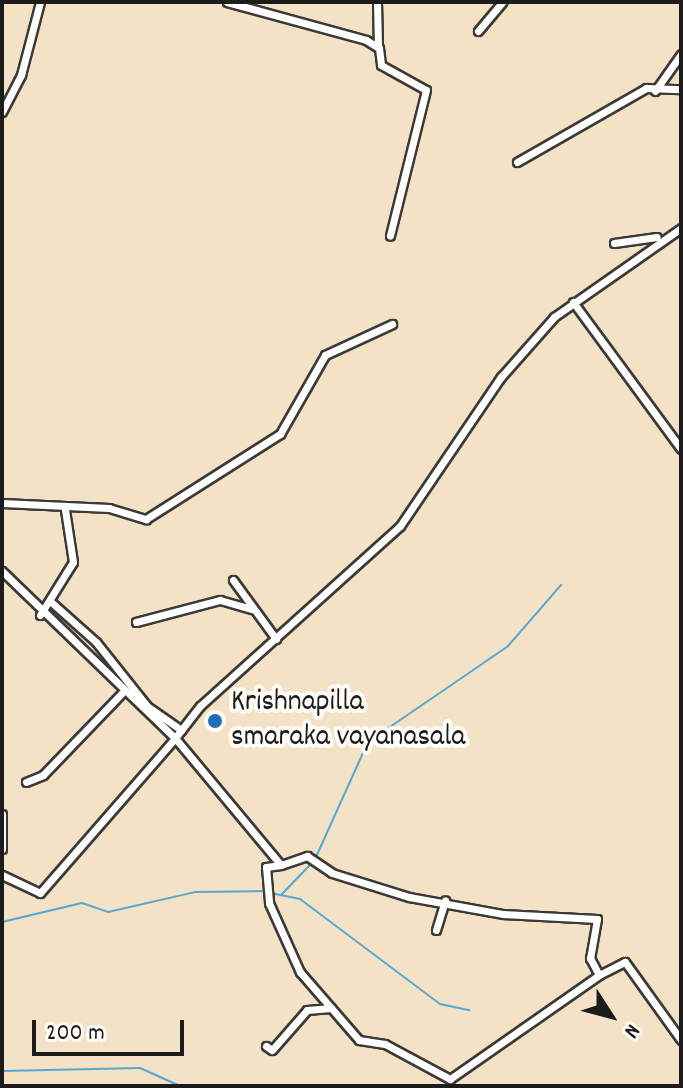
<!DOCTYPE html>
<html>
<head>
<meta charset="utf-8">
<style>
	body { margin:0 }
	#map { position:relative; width:683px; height:1088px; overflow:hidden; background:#f3e2c6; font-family:Dekko,sans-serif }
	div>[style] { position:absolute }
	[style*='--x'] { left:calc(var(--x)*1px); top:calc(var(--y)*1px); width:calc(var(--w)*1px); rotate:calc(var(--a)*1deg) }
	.stream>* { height:2px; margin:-1px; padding:0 1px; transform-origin:1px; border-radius:1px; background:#56a7d1 }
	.roads { filter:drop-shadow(2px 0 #3c3a36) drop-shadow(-2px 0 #3c3a36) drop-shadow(0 2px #3c3a36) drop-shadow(0 -2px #3c3a36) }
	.minor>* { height:7px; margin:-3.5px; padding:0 3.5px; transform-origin:3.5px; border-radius:3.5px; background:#fff }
	.dots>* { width:22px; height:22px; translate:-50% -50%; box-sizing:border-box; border:4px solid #fdfcf7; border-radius:50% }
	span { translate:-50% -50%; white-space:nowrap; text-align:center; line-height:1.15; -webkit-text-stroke:8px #fdfcf7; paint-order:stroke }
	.poi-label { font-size:30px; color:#1c1c1c }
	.left { translate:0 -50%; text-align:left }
	.frame { position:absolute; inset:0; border:4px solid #1c1c1c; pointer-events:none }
	.north { position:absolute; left:571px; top:976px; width:80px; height:80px; -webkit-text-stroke:6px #fdfcf7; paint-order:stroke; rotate:126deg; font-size:22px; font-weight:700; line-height:32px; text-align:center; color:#1c1c1c }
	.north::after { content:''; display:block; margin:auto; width:28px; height:36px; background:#1c1c1c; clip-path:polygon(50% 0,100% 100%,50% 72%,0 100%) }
	.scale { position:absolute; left:32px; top:1020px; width:152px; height:36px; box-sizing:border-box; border:4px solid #1c1c1c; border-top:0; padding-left:10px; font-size:24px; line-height:28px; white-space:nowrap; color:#1c1c1c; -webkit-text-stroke:6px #fdfcf7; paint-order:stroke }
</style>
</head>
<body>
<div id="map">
	<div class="stream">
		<div style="--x:316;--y:857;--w:126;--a:-65.7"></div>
		<div style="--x:368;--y:742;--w:170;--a:-34.4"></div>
		<div style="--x:508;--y:646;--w:81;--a:-49"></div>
		<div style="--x:270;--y:893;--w:31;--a:11"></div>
		<div style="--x:300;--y:899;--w:175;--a:36.9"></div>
		<div style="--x:440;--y:1004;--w:30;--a:12"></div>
		<div style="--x:282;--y:894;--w:42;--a:-46"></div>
		<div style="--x:2;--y:922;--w:82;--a:-13.4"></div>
		<div style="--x:82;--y:903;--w:28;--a:19"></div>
		<div style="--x:108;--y:912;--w:89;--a:-12.9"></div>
		<div style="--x:195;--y:892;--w:69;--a:-0.8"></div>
		<div style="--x:2;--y:1071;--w:138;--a:-1.2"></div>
		<div style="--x:140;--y:1068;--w:44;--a:24.2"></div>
	</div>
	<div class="roads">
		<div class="minor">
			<div style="--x:227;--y:2;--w:144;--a:15.3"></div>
			<div style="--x:366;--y:40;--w:15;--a:32"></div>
			<div style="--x:379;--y:48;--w:17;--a:83"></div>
			<div style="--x:381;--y:65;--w:51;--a:29.1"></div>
			<div style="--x:426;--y:90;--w:150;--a:103.9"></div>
			<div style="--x:377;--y:2;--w:44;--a:88.7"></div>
			<div style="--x:478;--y:31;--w:38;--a:-50"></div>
			<div style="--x:655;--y:91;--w:45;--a:-54.9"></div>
			<div style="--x:2;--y:112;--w:42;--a:-62.8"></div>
			<div style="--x:21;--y:75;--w:75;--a:-75.4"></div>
			<div style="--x:517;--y:162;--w:149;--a:-29.8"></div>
			<div style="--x:646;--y:88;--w:35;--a:2"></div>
			<div style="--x:614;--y:243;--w:43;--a:-7.9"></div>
			<div style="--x:573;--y:302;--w:182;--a:53.7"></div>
			<div style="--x:2;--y:503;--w:107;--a:2.7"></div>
			<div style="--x:109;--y:508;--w:39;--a:17"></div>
			<div style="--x:146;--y:519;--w:159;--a:-32.4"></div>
			<div style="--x:280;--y:434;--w:91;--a:-60.3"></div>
			<div style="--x:325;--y:355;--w:74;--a:-24.8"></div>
			<div style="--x:2;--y:571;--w:240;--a:44"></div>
			<div style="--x:175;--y:738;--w:41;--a:-52"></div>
			<div style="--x:200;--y:706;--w:269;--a:-42"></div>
			<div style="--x:400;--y:526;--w:180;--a:-55.9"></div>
			<div style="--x:501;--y:377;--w:80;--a:-48.5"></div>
			<div style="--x:554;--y:317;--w:155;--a:-35"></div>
			<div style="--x:233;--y:580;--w:73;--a:53.9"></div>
			<div style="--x:50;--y:601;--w:62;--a:41.7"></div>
			<div style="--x:96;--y:642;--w:82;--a:51.4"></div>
			<div style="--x:147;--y:706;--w:42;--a:35.2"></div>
			<div style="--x:40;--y:615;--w:62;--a:-58.1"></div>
			<div style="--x:73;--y:562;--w:53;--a:-98.7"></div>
			<div style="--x:136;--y:622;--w:87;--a:-14.7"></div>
			<div style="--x:220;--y:600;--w:33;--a:16"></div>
			<div style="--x:26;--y:782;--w:18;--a:-22"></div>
			<div style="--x:43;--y:775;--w:115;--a:-46.1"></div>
			<div style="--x:2;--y:814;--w:35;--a:90"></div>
			<div style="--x:281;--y:865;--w:15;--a:172"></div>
			<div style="--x:266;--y:867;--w:36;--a:85"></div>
			<div style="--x:269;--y:903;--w:76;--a:65.8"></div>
			<div style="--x:300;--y:972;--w:90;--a:49.1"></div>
			<div style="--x:359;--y:1040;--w:26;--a:9"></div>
			<div style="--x:385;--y:1044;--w:74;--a:28.3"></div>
			<div style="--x:450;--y:1079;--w:182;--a:-34.9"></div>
			<div style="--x:2;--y:875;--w:42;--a:25.3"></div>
			<div style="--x:40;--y:893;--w:206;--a:-48.9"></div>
			<div style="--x:175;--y:738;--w:165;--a:50.2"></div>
			<div style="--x:281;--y:865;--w:28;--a:-19"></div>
			<div style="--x:307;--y:856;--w:30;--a:34"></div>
			<div style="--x:332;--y:873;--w:81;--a:17.3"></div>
			<div style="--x:409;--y:897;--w:96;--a:10.3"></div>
			<div style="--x:503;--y:914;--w:94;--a:3"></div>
			<div style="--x:597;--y:919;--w:40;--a:100"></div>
			<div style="--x:590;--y:958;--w:19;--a:62"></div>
			<div style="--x:599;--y:975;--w:29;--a:-27"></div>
			<div style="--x:625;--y:962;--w:96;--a:54.3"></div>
			<div style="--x:436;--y:930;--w:31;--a:-73"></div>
			<div style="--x:266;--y:1046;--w:7;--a:34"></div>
			<div style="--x:272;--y:1050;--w:53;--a:-48.8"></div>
			<div style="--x:307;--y:1010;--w:24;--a:-5"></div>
		</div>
	</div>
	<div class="dots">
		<div style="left:215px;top:721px;background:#1f6fb2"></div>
	</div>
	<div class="poi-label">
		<span class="left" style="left:231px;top:721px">Krishnapilla<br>smaraka vayanasala</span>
	</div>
	<div class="frame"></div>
	<div class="north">N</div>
	<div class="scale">200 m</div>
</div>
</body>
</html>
